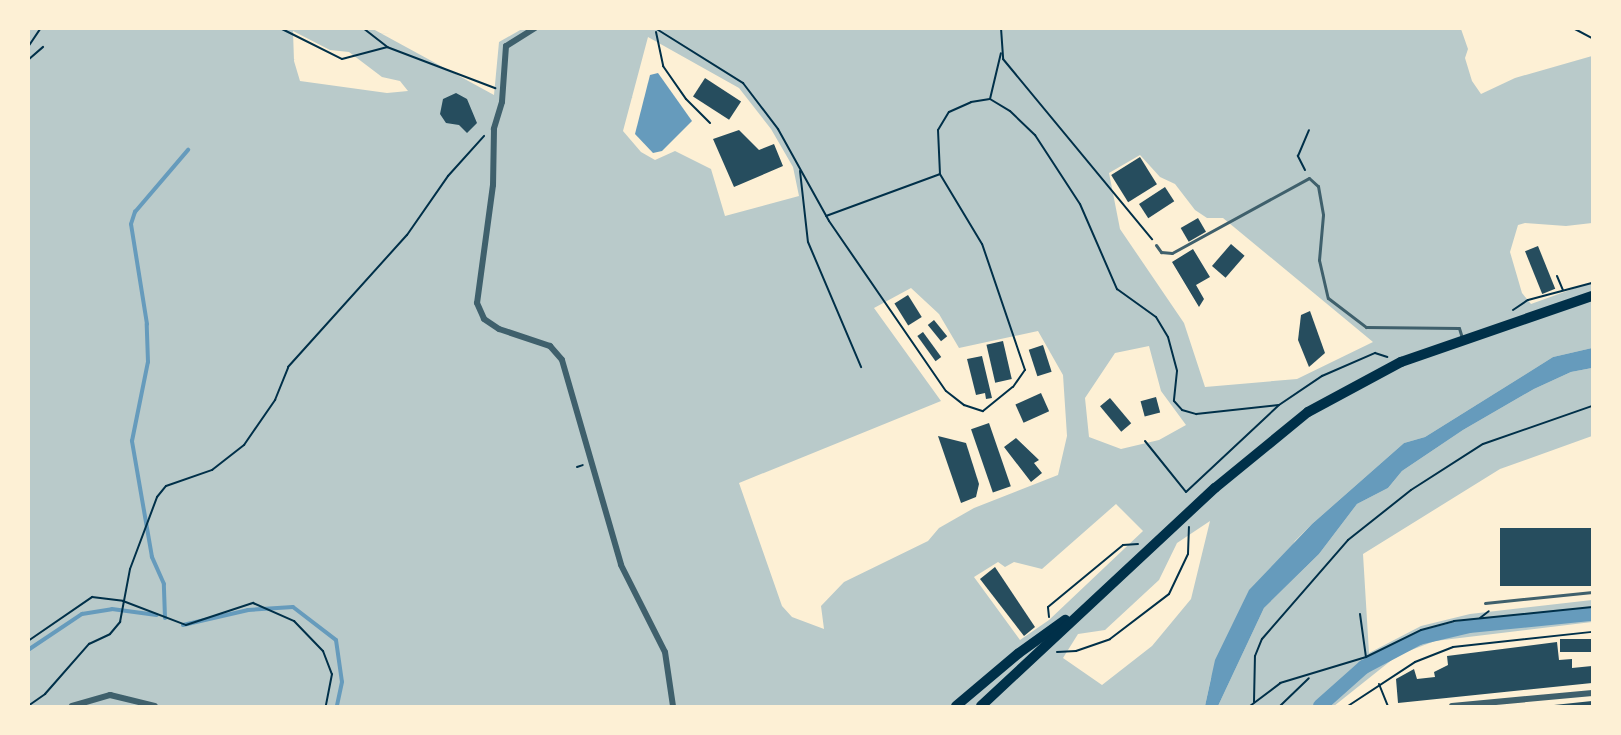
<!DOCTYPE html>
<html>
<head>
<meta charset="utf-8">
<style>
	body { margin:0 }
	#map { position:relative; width:1621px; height:735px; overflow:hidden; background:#fdf0d5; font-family:"Asap Condensed",sans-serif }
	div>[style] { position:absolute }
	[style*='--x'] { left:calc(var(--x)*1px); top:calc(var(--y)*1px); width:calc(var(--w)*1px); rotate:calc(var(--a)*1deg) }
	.green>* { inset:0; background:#b9caca }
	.water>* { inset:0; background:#669bbc }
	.stream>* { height:4px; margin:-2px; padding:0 2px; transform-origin:2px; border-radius:2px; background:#669bbc }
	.canal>* { height:14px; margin:-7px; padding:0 7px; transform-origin:7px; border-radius:7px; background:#669bbc }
	.building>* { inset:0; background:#264d5e; transform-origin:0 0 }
	.path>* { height:2px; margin:-1px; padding:0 1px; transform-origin:1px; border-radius:1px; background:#003049 }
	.service>* { height:3px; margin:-1.5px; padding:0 1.5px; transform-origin:1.5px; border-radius:1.5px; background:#3f606c }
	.minor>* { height:6px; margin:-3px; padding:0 3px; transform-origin:3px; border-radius:3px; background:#3f606c }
	.primary>* { height:10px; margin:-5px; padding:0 5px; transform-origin:5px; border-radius:5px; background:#003049 }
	span { translate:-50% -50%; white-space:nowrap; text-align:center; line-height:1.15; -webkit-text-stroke:5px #fdf0d5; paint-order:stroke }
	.frame { position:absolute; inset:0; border:30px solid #fdf0d5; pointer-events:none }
</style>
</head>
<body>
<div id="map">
	<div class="green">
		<div style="clip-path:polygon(evenodd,28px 29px,373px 29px,494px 95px,499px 42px,522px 29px,1461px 29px,1468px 49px,1465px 58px,1472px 81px,1481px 94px,1515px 78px,1592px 56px,1592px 223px,1566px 226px,1525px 223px,1518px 225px,1510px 252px,1522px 293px,1531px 304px,1592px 282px,1592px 348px,1553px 357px,1425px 437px,1404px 443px,1312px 524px,1295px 541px,1211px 678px,1205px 706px,29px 706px,28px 29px,293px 31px,330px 50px,349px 52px,382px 77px,400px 81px,408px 91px,387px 93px,300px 81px,294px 61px,293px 31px,28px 29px,648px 37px,739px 88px,771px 129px,793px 167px,799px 196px,725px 216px,711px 169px,675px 151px,655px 160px,641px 152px,623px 131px,648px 37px,28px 29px,1140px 155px,1160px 177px,1175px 184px,1195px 210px,1207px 218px,1223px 218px,1373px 342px,1297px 379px,1205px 387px,1184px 323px,1120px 229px,1109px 173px,1140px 155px,28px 29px,911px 288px,939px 314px,959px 348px,1038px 331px,1063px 375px,1067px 436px,1058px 475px,974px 508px,939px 528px,928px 541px,844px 582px,821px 606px,824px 629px,792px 617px,782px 606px,739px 483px,941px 401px,874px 308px,911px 288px,28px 29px,1149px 346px,1161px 391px,1186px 425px,1159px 440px,1121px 449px,1089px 437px,1085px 398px,1115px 353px,1149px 346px,28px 29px,1116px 504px,1143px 531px,1049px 620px,1020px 640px,974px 577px,998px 562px,1005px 567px,1014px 562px,1042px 569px,1116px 504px,28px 29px,1210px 521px,1191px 599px,1152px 646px,1102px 685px,1063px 658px,1078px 634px,1105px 630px,1159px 580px,1177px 543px,1210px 521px)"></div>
		<div style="clip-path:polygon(1592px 368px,1592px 436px,1500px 469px,1363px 554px,1369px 653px,1421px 626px,1470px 614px,1592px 600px,1592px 622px,1435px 641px,1398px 655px,1334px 706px,1218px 706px,1264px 608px,1319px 554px,1357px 504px,1388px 488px,1402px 471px,1463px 430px,1534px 389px,1571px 372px)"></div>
	</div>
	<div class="water">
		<div style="clip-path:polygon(658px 73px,692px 121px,662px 151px,653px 153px,635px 134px,650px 75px)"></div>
		<div style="clip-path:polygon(1592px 348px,1592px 368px,1571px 372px,1534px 389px,1463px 430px,1402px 471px,1388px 488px,1357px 504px,1319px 554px,1264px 608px,1218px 706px,1205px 706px,1215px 660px,1249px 590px,1312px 524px,1404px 443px,1425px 437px,1553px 357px)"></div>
	</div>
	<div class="stream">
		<div style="--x:165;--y:618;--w:34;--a:-92"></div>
		<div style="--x:164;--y:584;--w:30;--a:-114"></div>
		<div style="--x:152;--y:557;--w:118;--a:-99.8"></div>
		<div style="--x:132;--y:441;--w:81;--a:-78.6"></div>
		<div style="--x:148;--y:362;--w:38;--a:-92"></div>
		<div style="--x:147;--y:324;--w:101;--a:-99.1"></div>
		<div style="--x:131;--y:224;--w:13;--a:-72"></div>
		<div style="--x:135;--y:212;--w:82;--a:-49.5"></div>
		<div style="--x:183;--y:625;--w:67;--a:-13"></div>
		<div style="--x:248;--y:610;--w:45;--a:-3.8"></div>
		<div style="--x:293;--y:607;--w:54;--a:37.5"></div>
		<div style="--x:336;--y:640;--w:42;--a:81.9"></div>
		<div style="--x:342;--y:682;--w:25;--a:102"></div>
		<div style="--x:28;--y:650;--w:65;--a:-33.7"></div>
		<div style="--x:82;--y:614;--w:30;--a:-9"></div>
		<div style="--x:112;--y:609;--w:45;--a:7.6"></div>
	</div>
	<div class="canal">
		<div style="--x:1320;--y:706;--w:59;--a:-41.6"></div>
		<div style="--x:1364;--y:667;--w:62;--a:-27.8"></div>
		<div style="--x:1419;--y:638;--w:51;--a:-13.5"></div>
		<div style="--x:1469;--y:626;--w:124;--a:-5.6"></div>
	</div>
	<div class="building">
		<div style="left:705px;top:78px;width:43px;height:22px;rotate:33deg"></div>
		<div style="clip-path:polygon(456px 93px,467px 99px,477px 123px,467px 133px,459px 125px,446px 123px,440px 114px,443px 99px)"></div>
		<div style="clip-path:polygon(739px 130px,759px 150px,774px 144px,783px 166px,734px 187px,713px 139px)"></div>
		<div style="left:1140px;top:157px;width:32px;height:34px;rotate:58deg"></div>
		<div style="left:1165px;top:187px;width:17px;height:31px;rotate:57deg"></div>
		<div style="left:1198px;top:218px;width:16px;height:20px;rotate:60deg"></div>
		<div style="left:1231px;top:244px;width:18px;height:29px;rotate:41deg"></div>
		<div style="left:1538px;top:246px;width:46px;height:14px;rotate:68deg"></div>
		<div style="clip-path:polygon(1193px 249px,1210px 277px,1196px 285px,1204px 299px,1199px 307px,1172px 262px)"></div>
		<div style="left:908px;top:295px;width:26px;height:16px;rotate:58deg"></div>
		<div style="clip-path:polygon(1310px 311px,1325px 353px,1309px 367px,1298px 340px,1301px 315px)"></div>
		<div style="left:934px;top:320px;width:21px;height:8px;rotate:51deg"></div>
		<div style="left:923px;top:332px;width:31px;height:7px;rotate:54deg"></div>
		<div style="left:1003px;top:341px;width:39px;height:17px;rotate:77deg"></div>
		<div style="left:1043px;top:345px;width:28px;height:15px;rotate:72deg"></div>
		<div style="clip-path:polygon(982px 356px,992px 398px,986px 399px,985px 393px,976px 395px,967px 359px)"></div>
		<div style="left:1041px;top:393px;width:20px;height:28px;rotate:66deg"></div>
		<div style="left:1156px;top:397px;width:16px;height:16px;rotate:75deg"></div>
		<div style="left:1110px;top:398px;width:33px;height:13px;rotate:50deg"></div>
		<div style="left:989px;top:423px;width:67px;height:19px;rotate:71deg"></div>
		<div style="clip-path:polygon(938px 436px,966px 443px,979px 484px,976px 497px,961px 503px)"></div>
		<div style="clip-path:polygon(1016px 438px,1039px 460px,1034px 463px,1042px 473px,1031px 482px,1004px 447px)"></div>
		<div style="left:1592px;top:528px;width:58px;height:92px;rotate:90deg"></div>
		<div style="clip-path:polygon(995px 567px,1035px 627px,1024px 636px,980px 579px)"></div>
		<div style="left:1592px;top:639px;width:13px;height:32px;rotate:90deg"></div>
		<div style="clip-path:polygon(1557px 642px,1559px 660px,1572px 659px,1572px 668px,1592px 666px,1592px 683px,1398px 703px,1396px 679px,1414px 669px,1417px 679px,1435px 677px,1434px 672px,1448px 665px,1447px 656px)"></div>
		<div style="clip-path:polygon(1592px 701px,1592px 706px,1554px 706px,1554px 705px)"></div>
	</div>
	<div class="path">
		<div style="--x:280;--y:28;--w:69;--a:26.6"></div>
		<div style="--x:342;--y:59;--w:47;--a:-14.9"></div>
		<div style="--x:387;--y:47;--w:116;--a:20.8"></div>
		<div style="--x:363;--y:28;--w:31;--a:38"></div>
		<div style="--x:655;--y:28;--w:104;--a:32"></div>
		<div style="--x:743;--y:83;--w:58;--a:52.7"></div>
		<div style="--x:778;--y:129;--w:105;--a:61"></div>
		<div style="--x:829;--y:221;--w:206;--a:55.5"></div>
		<div style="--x:946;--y:391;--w:23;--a:38"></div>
		<div style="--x:964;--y:405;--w:20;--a:18"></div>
		<div style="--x:983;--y:411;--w:38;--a:-39"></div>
		<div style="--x:1013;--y:387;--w:21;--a:-55"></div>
		<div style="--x:1025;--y:370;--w:133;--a:-108.8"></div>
		<div style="--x:982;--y:244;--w:82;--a:-121"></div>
		<div style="--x:940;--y:174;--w:44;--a:-92.6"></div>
		<div style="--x:938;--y:130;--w:21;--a:-59"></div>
		<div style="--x:949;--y:112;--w:24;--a:-24"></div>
		<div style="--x:971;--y:102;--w:19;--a:-9"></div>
		<div style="--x:990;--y:99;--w:23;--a:31"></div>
		<div style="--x:1010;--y:111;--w:35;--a:44"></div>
		<div style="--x:1035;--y:135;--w:82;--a:56.9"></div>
		<div style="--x:1080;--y:204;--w:93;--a:66.5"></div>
		<div style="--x:1117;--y:289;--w:48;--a:35.7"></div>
		<div style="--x:1156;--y:317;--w:23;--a:59"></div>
		<div style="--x:1168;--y:337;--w:35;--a:75"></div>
		<div style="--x:1177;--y:371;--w:30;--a:96"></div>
		<div style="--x:1174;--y:401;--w:12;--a:48"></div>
		<div style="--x:1182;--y:410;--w:15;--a:16"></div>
		<div style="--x:1196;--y:414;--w:83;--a:-6.2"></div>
		<div style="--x:1001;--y:28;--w:31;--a:86"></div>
		<div style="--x:1003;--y:59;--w:234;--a:50.4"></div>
		<div style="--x:1573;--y:28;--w:21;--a:28"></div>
		<div style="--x:656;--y:32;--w:35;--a:78"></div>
		<div style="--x:663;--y:66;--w:40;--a:55.1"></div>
		<div style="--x:686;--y:99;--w:34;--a:45"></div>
		<div style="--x:28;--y:47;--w:23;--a:-56"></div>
		<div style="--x:28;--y:60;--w:20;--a:-41"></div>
		<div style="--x:990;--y:99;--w:47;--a:-76.6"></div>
		<div style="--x:1305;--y:170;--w:16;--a:-117"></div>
		<div style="--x:1298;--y:156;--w:28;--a:-67"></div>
		<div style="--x:800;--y:171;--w:71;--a:83.6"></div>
		<div style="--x:808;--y:242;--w:136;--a:67"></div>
		<div style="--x:826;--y:216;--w:121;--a:-20.2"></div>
		<div style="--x:1557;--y:276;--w:15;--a:67"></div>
		<div style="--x:1513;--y:310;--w:18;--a:-34"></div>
		<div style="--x:1528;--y:300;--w:66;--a:-14.9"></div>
		<div style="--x:1145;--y:441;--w:65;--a:51.2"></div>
		<div style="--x:1186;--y:492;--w:127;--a:-43.1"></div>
		<div style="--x:1279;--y:405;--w:52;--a:-34"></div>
		<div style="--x:1322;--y:376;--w:58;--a:-23.5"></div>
		<div style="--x:1375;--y:353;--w:13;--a:18"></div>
		<div style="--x:577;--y:467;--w:6;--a:-18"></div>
		<div style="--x:1360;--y:614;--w:43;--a:82.1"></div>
		<div style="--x:1366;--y:657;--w:61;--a:-26.1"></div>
		<div style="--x:1421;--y:630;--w:34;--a:-15"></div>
		<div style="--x:1454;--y:621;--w:139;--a:-5.8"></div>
		<div style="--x:1049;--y:617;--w:10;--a:-96"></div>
		<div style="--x:1048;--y:607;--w:97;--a:-39.6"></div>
		<div style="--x:1123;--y:545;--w:15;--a:-4"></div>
		<div style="--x:1480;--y:618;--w:11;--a:-38"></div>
		<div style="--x:28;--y:641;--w:78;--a:-34.5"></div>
		<div style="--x:92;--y:597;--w:31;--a:7"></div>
		<div style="--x:123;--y:601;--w:67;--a:20.9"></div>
		<div style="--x:186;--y:625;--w:71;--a:-18.2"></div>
		<div style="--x:253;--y:603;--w:45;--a:23.7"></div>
		<div style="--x:294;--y:621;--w:42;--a:46"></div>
		<div style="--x:323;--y:651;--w:25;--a:69"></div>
		<div style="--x:332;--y:674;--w:33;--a:101"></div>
		<div style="--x:1057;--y:652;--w:19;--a:-3"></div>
		<div style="--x:1076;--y:651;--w:36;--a:-19"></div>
		<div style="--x:1110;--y:639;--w:74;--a:-37.3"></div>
		<div style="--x:1169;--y:594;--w:44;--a:-64.6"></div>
		<div style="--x:1188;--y:554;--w:27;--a:-88"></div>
		<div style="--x:1379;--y:684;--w:24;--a:68"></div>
		<div style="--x:1254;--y:702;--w:46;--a:-88.8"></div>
		<div style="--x:1255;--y:656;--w:18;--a:-68"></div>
		<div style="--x:1262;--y:639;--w:131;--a:-49"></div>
		<div style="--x:1348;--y:540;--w:80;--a:-38.4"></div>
		<div style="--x:1411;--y:490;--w:85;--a:-32.6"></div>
		<div style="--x:1483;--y:444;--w:115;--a:-19.2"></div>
		<div style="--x:28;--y:706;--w:21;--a:-35"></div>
		<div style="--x:45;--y:694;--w:67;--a:-48.7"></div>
		<div style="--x:89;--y:644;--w:23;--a:-25"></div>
		<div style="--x:110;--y:634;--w:16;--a:-50"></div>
		<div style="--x:120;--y:622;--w:54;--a:-79.3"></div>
		<div style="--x:130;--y:569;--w:77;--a:-69.4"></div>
		<div style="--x:157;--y:497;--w:14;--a:-51"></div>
		<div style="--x:166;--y:486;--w:49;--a:-19.2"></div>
		<div style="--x:212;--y:470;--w:41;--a:-38"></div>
		<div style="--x:244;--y:445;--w:55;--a:-55.4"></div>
		<div style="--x:275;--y:400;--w:35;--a:-68"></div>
		<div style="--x:288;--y:367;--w:178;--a:-48"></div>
		<div style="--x:407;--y:235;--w:72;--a:-55.2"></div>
		<div style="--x:448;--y:176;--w:54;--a:-48"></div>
		<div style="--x:1250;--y:706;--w:38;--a:-37"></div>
		<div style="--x:1280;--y:683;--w:90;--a:-16.8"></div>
		<div style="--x:1280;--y:706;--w:40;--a:-44"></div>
		<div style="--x:1348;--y:706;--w:80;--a:-33.3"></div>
		<div style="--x:1415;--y:662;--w:41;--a:-21.5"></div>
		<div style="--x:1453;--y:647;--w:140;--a:-6.2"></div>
	</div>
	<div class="service">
		<div style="--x:1156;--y:245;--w:9;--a:54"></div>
		<div style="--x:1161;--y:252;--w:11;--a:5"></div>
		<div style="--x:1172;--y:253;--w:156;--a:-28.7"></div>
		<div style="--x:1309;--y:178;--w:12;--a:42"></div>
		<div style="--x:1318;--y:186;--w:29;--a:80"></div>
		<div style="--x:1323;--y:215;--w:45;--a:95.1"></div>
		<div style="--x:1319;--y:260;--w:39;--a:77"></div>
		<div style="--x:1328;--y:298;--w:48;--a:37.3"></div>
		<div style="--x:1366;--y:327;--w:93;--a:0.6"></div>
		<div style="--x:1459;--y:328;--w:10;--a:73"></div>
		<div style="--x:1485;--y:603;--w:108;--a:-5.9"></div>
	</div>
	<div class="minor">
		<div style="--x:535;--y:28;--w:34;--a:148"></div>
		<div style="--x:506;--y:46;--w:56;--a:94.1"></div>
		<div style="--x:502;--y:102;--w:28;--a:107"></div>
		<div style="--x:494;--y:129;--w:56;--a:91"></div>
		<div style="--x:493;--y:185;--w:119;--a:97.7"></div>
		<div style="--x:477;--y:303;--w:17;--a:66"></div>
		<div style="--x:484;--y:319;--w:18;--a:34"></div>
		<div style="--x:499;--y:329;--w:54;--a:18.4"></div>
		<div style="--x:550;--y:346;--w:18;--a:49"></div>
		<div style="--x:562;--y:360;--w:213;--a:73.9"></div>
		<div style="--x:621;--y:565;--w:97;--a:63.2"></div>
		<div style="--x:665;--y:652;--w:55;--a:81.6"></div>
		<div style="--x:72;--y:706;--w:40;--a:-16"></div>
		<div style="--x:110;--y:695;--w:46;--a:13.7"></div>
		<div style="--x:1452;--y:706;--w:141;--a:-5.3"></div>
	</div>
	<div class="primary">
		<div style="--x:956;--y:706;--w:82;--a:-40.1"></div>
		<div style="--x:1019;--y:653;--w:57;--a:-35.7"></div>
		<div style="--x:981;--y:706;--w:320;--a:-43"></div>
		<div style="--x:1215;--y:488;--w:120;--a:-39.3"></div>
		<div style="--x:1308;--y:412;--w:106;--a:-28.3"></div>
		<div style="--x:1401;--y:362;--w:202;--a:-19.1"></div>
	</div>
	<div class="frame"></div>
</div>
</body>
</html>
